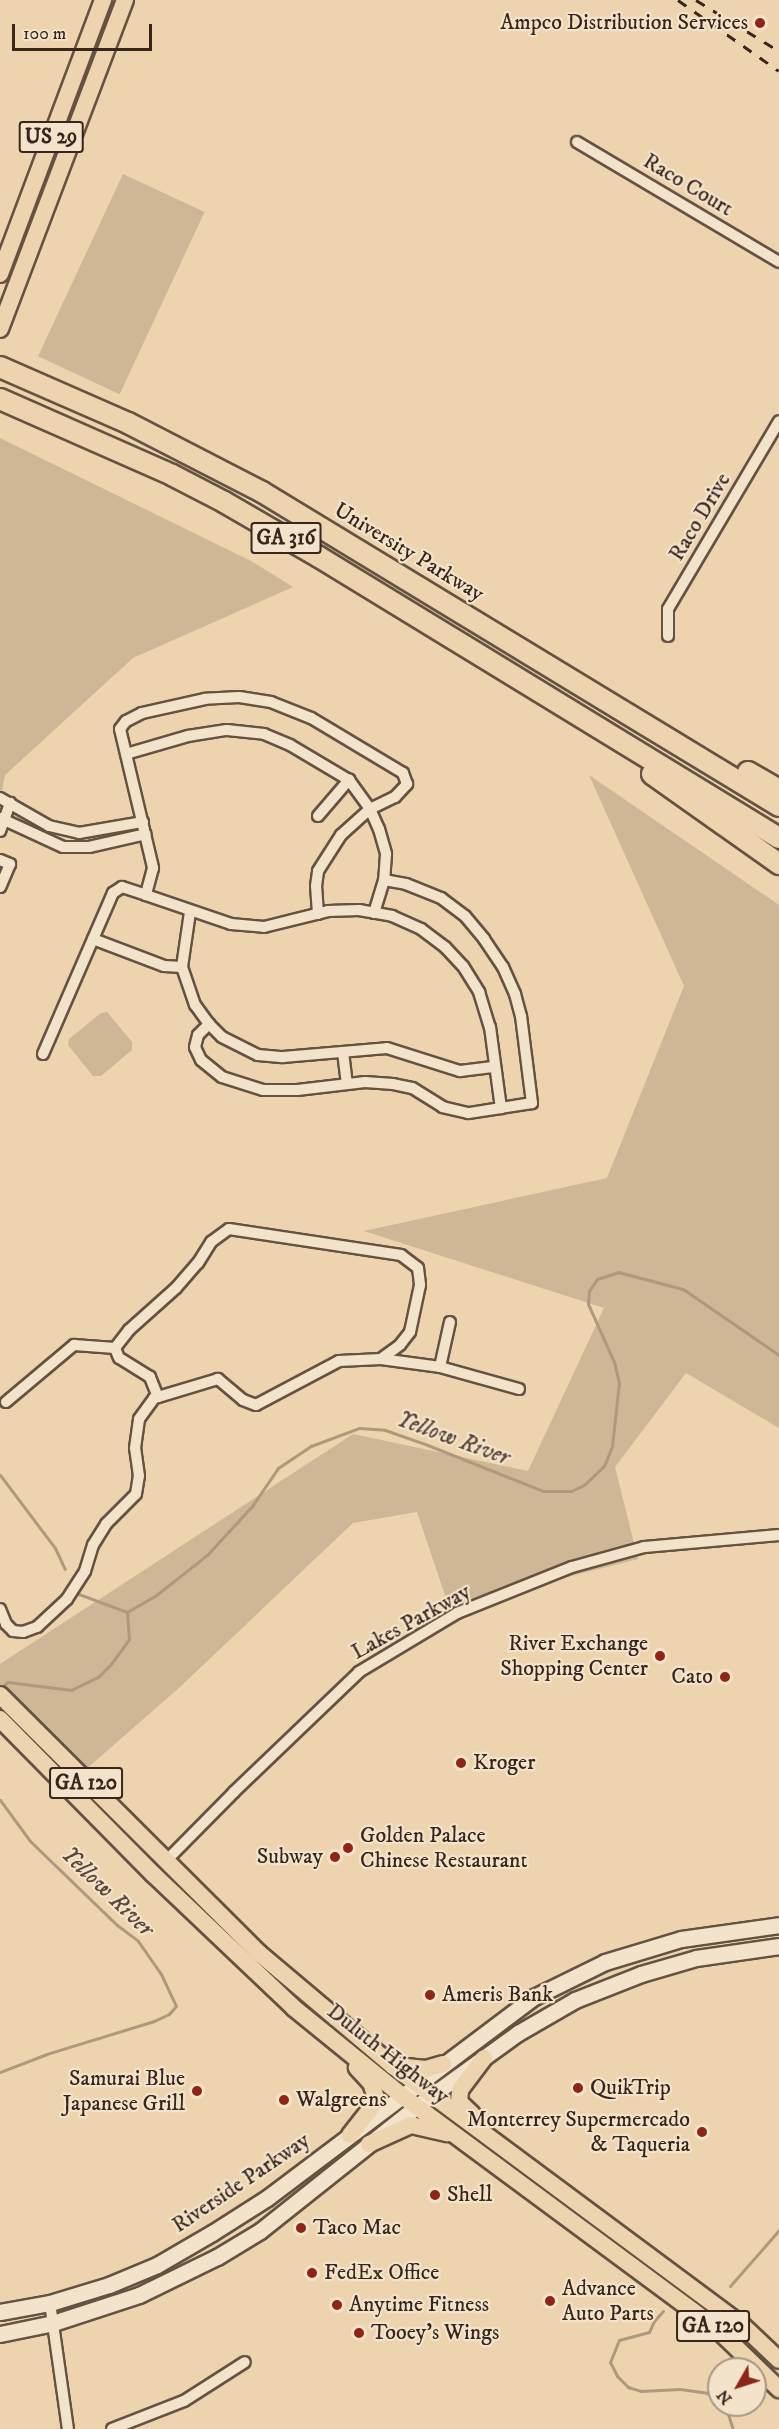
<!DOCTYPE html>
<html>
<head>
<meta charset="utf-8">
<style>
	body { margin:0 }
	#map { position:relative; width:779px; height:2429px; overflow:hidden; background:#edd4af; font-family:"IM FELL DW Pica",serif }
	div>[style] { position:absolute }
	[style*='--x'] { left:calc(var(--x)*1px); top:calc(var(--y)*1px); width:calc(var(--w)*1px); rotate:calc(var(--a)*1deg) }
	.green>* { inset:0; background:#ceb696; transform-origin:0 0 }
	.stream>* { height:3px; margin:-1.5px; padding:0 1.5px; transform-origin:1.5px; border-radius:1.5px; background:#af997d }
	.roads { filter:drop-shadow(2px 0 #655241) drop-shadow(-2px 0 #655241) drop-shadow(0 2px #655241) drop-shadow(0 -2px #655241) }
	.street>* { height:10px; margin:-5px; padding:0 5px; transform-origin:5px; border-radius:5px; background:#f3e3cb }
	.secondary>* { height:15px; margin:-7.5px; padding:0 7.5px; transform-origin:7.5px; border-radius:7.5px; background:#f3e3cb }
	.primary>* { height:16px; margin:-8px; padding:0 8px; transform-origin:8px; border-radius:8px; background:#edd4af }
	.highway>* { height:20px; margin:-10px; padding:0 10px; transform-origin:10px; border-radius:10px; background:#edd4af }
	.rail>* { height:3px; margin-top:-1.5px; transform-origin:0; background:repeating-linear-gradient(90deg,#38261c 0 10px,transparent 0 20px) }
	.dots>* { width:16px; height:16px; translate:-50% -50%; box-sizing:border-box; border:3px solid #f3e3cb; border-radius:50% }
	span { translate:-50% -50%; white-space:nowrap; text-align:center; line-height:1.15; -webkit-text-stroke:4.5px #f3e3cb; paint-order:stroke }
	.shield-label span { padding:2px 4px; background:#f3e3cb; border:2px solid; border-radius:4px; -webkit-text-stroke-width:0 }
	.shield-label { font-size:21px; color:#38261c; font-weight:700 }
	.poi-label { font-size:22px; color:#38261c }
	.right { translate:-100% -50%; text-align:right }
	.left { translate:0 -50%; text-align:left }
	.street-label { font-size:22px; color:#38261c }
	.water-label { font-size:24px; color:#5c4839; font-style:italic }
	.north { position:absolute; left:707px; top:2357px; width:60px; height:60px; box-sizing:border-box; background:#f3e3cb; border:2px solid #a89785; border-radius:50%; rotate:231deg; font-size:16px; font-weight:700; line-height:24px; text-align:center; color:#38261c }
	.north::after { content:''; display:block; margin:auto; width:21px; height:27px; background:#8f2418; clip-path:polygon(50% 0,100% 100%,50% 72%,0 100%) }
	.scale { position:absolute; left:12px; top:24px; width:140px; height:27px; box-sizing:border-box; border:3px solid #38261c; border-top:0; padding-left:8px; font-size:18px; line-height:21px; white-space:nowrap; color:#38261c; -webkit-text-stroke:4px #f3e3cb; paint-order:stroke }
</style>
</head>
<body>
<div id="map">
	<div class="green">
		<div style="left:123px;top:174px;width:90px;height:201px;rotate:25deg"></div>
		<div style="clip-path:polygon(0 438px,251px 561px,293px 587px,133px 658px,5px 775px,0 802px)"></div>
		<div style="clip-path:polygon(589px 775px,779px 905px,779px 1428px,686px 1373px,615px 1467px,638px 1559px,493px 1596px,453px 1619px,417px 1512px,353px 1523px,180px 1687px,76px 1778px,0 1698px,0 1664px,353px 1434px,528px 1471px,604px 1308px,364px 1231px,607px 1178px,684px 986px)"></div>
		<div style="clip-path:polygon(107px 1012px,132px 1042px,132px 1050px,101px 1076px,93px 1076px,68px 1045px,69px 1039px,101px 1013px)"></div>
	</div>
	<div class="stream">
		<div style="--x:0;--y:1475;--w:91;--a:53"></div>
		<div style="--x:55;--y:1548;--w:23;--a:65"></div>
		<div style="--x:76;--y:1593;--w:54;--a:20.4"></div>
		<div style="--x:127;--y:1612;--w:32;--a:-30"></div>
		<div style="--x:155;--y:1596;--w:66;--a:-38.3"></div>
		<div style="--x:207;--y:1555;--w:67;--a:-47.4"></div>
		<div style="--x:252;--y:1506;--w:46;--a:-55.6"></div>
		<div style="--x:278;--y:1468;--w:40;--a:-34"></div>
		<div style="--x:311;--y:1446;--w:51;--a:-20.6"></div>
		<div style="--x:359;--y:1428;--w:26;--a:4"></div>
		<div style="--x:385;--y:1430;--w:42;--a:19.3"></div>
		<div style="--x:425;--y:1444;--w:127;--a:21.7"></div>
		<div style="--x:543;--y:1491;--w:28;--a:0"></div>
		<div style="--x:571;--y:1491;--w:14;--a:-25"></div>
		<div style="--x:584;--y:1485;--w:28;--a:-44"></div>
		<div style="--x:604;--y:1466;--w:22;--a:-68"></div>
		<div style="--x:612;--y:1446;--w:63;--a:-83.7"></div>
		<div style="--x:619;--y:1383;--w:22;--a:-103"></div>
		<div style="--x:614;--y:1362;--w:64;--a:-114.1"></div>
		<div style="--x:588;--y:1304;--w:13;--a:-86"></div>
		<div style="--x:589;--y:1291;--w:14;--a:-56"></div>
		<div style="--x:597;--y:1279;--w:22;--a:-18"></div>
		<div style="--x:618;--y:1272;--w:67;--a:14.7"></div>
		<div style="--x:683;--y:1289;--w:116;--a:34.5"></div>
		<div style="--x:0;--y:1688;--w:10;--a:-37"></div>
		<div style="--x:8;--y:1682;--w:64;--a:7.2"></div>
		<div style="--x:71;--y:1690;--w:30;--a:-26"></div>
		<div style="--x:98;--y:1677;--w:18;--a:-45"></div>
		<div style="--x:111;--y:1664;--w:31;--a:-54"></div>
		<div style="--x:129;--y:1639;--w:27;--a:-94"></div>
		<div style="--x:0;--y:1800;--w:51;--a:53.8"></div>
		<div style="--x:30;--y:1841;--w:121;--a:44"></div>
		<div style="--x:117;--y:1925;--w:26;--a:37"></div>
		<div style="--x:138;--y:1941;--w:40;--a:55.1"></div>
		<div style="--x:161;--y:1974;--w:35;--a:65"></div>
		<div style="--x:176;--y:2006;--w:11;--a:131"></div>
		<div style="--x:169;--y:2014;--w:17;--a:155"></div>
		<div style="--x:154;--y:2021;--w:112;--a:162.9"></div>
		<div style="--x:47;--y:2054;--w:50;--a:159"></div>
		<div style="--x:730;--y:2286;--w:74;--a:-48.8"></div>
		<div style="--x:663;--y:2311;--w:13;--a:132"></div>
		<div style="--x:654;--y:2321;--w:12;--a:114"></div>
		<div style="--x:649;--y:2332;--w:31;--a:165"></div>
		<div style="--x:619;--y:2340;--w:24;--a:112"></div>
		<div style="--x:610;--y:2362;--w:16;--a:63"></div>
		<div style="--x:617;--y:2376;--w:16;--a:45"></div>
		<div style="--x:628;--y:2387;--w:14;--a:17"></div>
		<div style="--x:641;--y:2391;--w:39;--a:-3"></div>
		<div style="--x:680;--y:2389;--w:27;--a:8"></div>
		<div style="--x:707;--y:2393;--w:13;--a:23"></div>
		<div style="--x:725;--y:2405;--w:25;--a:72"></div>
	</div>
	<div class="roads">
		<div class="street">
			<div style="--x:577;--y:142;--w:235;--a:30.7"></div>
			<div style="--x:668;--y:636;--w:27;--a:-90"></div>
			<div style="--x:668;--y:609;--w:218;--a:-59.4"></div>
			<div style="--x:126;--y:754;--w:65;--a:-16.2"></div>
			<div style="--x:188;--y:736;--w:39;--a:-9"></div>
			<div style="--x:227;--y:730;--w:37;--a:6"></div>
			<div style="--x:264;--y:734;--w:28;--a:23"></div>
			<div style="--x:290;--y:745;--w:69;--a:30.7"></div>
			<div style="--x:349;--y:780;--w:36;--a:54"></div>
			<div style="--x:370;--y:809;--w:28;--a:-26"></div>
			<div style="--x:395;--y:797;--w:18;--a:-47"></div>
			<div style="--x:407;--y:784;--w:12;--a:-110"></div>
			<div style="--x:403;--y:773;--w:107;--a:-149.1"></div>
			<div style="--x:311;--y:718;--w:43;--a:-158.2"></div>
			<div style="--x:271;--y:702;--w:32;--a:-171"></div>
			<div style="--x:239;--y:697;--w:34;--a:177"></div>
			<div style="--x:205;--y:699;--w:65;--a:167.5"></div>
			<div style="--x:142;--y:713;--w:18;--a:153"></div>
			<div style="--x:126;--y:721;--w:10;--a:127"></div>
			<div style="--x:120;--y:729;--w:143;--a:76.6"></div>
			<div style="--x:153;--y:868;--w:28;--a:105"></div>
			<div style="--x:146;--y:895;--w:90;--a:18.8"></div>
			<div style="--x:231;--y:924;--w:33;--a:5"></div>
			<div style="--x:264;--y:927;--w:66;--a:-14"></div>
			<div style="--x:328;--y:911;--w:31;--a:-2"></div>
			<div style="--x:359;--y:910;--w:34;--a:10"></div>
			<div style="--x:392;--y:916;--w:32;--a:24"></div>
			<div style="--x:421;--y:929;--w:30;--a:37"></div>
			<div style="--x:445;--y:947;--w:26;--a:47"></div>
			<div style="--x:463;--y:966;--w:31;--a:58"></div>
			<div style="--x:479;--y:992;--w:37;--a:73"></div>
			<div style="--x:490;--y:1027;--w:82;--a:82.3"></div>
			<div style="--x:501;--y:1108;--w:33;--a:171"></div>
			<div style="--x:468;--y:1113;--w:26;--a:-167"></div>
			<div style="--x:443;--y:1107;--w:36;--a:-148"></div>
			<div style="--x:412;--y:1088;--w:19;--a:-168"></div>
			<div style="--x:393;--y:1084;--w:28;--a:-176"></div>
			<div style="--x:365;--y:1082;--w:68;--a:173.3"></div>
			<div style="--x:297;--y:1090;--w:34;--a:180"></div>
			<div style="--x:263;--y:1090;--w:43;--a:-162.4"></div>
			<div style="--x:222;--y:1077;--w:27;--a:-141"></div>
			<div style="--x:201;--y:1060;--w:14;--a:-115"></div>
			<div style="--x:195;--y:1047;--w:12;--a:-76"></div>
			<div style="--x:198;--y:1035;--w:16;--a:-45"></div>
			<div style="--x:209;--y:1024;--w:24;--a:-126"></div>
			<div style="--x:195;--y:1005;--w:40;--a:-108.9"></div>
			<div style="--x:182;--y:967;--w:56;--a:-81.7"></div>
			<div style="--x:0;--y:798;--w:56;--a:29.7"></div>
			<div style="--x:49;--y:826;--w:31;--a:13"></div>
			<div style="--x:79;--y:833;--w:65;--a:-9.8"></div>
			<div style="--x:318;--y:816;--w:48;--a:-49.3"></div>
			<div style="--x:0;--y:818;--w:69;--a:24.7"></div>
			<div style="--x:63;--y:847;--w:26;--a:0"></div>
			<div style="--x:89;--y:847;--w:58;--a:-12.8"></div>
			<div style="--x:0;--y:831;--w:30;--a:-70"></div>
			<div style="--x:0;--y:860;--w:11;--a:22"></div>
			<div style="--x:10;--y:864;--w:25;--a:113"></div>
			<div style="--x:374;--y:913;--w:34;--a:-73"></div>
			<div style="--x:384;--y:880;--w:22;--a:10"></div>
			<div style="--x:406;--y:884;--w:38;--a:22"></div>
			<div style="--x:441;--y:898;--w:30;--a:37"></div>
			<div style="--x:465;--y:916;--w:30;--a:50"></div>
			<div style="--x:484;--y:939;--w:34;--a:56"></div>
			<div style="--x:503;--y:967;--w:30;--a:66"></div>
			<div style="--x:515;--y:994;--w:23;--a:75"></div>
			<div style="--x:521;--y:1016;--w:88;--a:82.8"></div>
			<div style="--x:532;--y:1103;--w:31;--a:171"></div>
			<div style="--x:318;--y:914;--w:28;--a:-94"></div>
			<div style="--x:316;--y:886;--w:15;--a:-82"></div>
			<div style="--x:318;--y:871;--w:43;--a:-57.4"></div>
			<div style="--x:341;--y:835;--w:39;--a:-42"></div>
			<div style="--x:370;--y:809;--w:22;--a:66"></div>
			<div style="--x:379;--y:829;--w:26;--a:74"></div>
			<div style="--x:386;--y:854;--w:26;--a:94"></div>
			<div style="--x:93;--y:939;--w:76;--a:20.8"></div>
			<div style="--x:164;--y:966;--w:18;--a:3"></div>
			<div style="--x:209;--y:1024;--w:18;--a:45"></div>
			<div style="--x:222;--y:1037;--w:40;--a:26.6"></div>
			<div style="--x:258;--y:1055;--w:25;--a:5"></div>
			<div style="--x:283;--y:1057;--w:104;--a:-4.9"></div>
			<div style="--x:387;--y:1048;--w:77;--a:17.5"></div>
			<div style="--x:460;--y:1071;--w:35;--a:-7"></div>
			<div style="--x:343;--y:1052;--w:32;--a:83"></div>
			<div style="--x:43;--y:1054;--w:176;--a:-66.5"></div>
			<div style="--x:113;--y:893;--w:11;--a:-34"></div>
			<div style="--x:122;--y:887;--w:25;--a:18"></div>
			<div style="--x:229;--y:1229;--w:174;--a:8.6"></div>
			<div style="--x:401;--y:1255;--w:21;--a:37"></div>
			<div style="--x:418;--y:1268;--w:17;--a:83"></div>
			<div style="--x:420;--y:1285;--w:48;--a:102"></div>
			<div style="--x:410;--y:1332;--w:16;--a:128"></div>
			<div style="--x:400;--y:1345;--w:24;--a:144"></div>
			<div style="--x:381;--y:1359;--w:42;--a:177.3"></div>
			<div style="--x:339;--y:1361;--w:94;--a:152.1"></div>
			<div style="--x:256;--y:1405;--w:14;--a:-159"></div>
			<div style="--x:243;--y:1400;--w:33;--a:-140"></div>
			<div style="--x:218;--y:1379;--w:63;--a:163.3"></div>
			<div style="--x:158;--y:1397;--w:22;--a:-112"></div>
			<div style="--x:150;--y:1377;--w:36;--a:-148"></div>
			<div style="--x:119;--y:1358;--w:11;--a:-112"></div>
			<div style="--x:115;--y:1348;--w:23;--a:-52"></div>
			<div style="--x:129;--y:1330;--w:63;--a:-41.8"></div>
			<div style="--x:176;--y:1288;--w:33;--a:-49"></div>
			<div style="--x:198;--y:1263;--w:25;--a:-58"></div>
			<div style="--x:211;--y:1242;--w:22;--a:-36"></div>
			<div style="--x:381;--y:1359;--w:60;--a:7.7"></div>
			<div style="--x:440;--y:1367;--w:82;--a:15.6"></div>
			<div style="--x:440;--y:1367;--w:46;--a:-77.5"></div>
			<div style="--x:6;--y:1402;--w:89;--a:-40"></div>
			<div style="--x:74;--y:1345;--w:41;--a:4.2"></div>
			<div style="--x:0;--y:1609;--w:16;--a:68"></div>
			<div style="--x:6;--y:1624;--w:10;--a:45"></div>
			<div style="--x:13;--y:1631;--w:10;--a:6"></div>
			<div style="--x:23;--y:1632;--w:15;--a:-20"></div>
			<div style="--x:37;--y:1627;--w:41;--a:-43"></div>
			<div style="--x:67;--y:1599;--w:33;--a:-57"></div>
			<div style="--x:85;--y:1571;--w:27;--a:-73"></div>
			<div style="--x:93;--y:1545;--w:25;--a:-58"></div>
			<div style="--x:106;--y:1524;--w:42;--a:-45"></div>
			<div style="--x:136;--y:1494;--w:18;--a:-81"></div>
			<div style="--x:139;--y:1476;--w:28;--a:-98"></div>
			<div style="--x:135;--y:1448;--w:29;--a:-82"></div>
			<div style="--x:139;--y:1419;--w:26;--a:-54"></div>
			<div style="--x:154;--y:1398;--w:4;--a:-14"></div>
			<div style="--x:165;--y:1862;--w:98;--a:-45.4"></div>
			<div style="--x:234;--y:1792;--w:173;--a:-43.8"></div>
			<div style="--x:359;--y:1672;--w:114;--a:-31"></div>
			<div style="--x:457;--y:1613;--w:124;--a:-21.8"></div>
			<div style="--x:572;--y:1567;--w:75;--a:-15.5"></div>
			<div style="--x:644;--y:1547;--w:136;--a:-5.1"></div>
			<div style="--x:50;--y:2303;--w:127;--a:81.9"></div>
			<div style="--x:112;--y:2429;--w:77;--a:-21.3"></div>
			<div style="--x:184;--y:2401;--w:72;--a:-32.6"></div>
		</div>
		<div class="secondary">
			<div style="--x:0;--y:2312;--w:51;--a:-10.2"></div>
			<div style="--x:50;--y:2303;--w:62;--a:-17"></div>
			<div style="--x:109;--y:2285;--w:52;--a:-22.6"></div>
			<div style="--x:157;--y:2265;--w:64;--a:-30.2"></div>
			<div style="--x:212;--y:2233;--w:65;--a:-32.5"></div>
			<div style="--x:267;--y:2198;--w:334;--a:-37"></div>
			<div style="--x:534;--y:1997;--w:79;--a:-26.2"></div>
			<div style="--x:605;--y:1962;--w:79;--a:-16.8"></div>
			<div style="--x:681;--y:1939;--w:99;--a:-8.1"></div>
			<div style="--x:0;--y:2334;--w:54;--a:-11.7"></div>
			<div style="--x:53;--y:2323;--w:90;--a:-18"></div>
			<div style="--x:139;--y:2295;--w:87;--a:-26"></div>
			<div style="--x:217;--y:2257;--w:50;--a:-31.2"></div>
			<div style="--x:260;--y:2231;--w:201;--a:-38.5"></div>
			<div style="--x:417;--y:2106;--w:125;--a:-35.9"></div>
			<div style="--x:518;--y:2033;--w:66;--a:-30.1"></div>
			<div style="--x:575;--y:2000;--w:71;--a:-21.5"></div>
			<div style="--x:641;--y:1974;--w:57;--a:-16.2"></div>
			<div style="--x:696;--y:1958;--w:84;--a:-8.2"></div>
		</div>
		<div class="primary">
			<div style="--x:0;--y:274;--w:293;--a:-69.4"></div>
			<div style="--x:0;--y:329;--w:352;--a:-69.2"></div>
			<div style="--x:0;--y:1695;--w:366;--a:44.9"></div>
			<div style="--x:259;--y:1953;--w:101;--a:40.2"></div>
			<div style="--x:336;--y:2018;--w:75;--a:40.1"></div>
			<div style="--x:393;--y:2066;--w:433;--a:36.6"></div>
			<div style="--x:741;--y:2324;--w:52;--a:43.5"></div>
			<div style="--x:0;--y:1719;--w:218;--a:45.4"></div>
			<div style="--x:153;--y:1874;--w:195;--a:43.5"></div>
			<div style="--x:294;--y:2008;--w:138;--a:39.1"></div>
			<div style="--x:401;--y:2095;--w:392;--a:36.5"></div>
			<div style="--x:716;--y:2328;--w:88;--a:44.1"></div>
			<div style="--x:397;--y:2066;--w:29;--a:6"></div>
			<div style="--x:426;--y:2069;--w:18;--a:-16"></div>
			<div style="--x:472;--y:2114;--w:18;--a:-137"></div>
			<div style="--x:459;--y:2102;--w:12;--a:-85"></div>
			<div style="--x:460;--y:2090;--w:40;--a:-53"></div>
			<div style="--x:350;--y:2135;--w:36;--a:-52"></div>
			<div style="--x:372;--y:2107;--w:12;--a:-76"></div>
			<div style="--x:375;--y:2095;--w:13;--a:-108"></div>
			<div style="--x:371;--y:2083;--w:21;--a:-133"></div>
			<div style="--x:369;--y:2144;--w:46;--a:-24.3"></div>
			<div style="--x:411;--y:2125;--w:37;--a:13"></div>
		</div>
		<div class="highway">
			<div style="--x:0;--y:367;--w:140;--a:23.6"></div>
			<div style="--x:128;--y:423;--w:151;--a:27.2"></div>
			<div style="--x:262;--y:492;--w:605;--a:31.27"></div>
			<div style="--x:0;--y:399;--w:188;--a:23.8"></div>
			<div style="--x:172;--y:475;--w:59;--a:27.4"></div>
			<div style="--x:224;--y:502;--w:110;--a:30.1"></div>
			<div style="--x:319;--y:557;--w:539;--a:31.42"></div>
			<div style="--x:748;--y:772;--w:36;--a:30"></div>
			<div style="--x:652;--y:774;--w:156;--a:35.3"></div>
		</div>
	</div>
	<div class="rail">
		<div style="--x:678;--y:0;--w:123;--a:35.1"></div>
		<div style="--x:696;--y:0;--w:97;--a:31.6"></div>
	</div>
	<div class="dots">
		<div style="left:760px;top:23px;background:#8f2418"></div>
		<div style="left:660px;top:1656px;background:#8f2418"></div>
		<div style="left:725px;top:1677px;background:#8f2418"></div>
		<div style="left:461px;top:1763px;background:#8f2418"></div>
		<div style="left:348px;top:1848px;background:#8f2418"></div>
		<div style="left:335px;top:1857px;background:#8f2418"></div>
		<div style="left:430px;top:1995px;background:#8f2418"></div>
		<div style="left:578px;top:2088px;background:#8f2418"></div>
		<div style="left:197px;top:2091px;background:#8f2418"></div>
		<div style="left:284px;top:2100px;background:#8f2418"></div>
		<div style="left:702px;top:2132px;background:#8f2418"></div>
		<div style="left:435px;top:2195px;background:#8f2418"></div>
		<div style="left:301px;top:2228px;background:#8f2418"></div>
		<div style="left:312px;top:2273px;background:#8f2418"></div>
		<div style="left:550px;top:2301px;background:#8f2418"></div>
		<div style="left:337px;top:2305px;background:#8f2418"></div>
		<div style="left:359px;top:2333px;background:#8f2418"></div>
	</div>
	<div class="shield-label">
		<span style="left:51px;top:137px">US 29</span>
		<span style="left:286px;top:538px">GA 316</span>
		<span style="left:86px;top:1783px">GA 120</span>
		<span style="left:713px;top:2326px">GA 120</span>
	</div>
	<div class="poi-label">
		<span class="right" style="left:748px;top:23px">Ampco Distribution Services</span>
		<span class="right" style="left:648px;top:1656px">River Exchange<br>Shopping Center</span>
		<span class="right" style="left:713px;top:1677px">Cato</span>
		<span class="left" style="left:473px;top:1763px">Kroger</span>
		<span class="left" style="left:360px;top:1848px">Golden Palace<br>Chinese Restaurant</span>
		<span class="right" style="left:323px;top:1857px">Subway</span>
		<span class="left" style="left:442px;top:1995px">Ameris Bank</span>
		<span class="right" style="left:185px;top:2091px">Samurai Blue<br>Japanese Grill</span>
		<span class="left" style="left:590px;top:2088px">QuikTrip</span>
		<span class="left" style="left:296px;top:2100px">Walgreens</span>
		<span class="right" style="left:690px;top:2132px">Monterrey Supermercado<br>&amp; Taqueria</span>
		<span class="left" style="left:447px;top:2195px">Shell</span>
		<span class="left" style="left:313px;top:2228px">Taco Mac</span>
		<span class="left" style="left:324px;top:2273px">FedEx Office</span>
		<span class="left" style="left:562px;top:2301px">Advance<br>Auto Parts</span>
		<span class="left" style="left:349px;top:2305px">Anytime Fitness</span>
		<span class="left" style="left:371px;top:2333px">Tooey's Wings</span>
	</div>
	<div class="street-label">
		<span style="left:688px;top:185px;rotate:31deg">Raco Court</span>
		<span style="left:700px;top:517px;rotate:-59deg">Raco Drive</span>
		<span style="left:409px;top:552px;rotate:31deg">University Parkway</span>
		<span style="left:411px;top:1622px;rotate:-29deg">Lakes Parkway</span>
		<span style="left:388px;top:2054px;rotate:38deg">Duluth Highway</span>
		<span style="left:241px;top:2183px;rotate:-34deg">Riverside Parkway</span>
	</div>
	<div class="water-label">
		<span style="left:453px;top:1439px;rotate:20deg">Yellow River</span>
		<span style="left:107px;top:1892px;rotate:44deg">Yellow River</span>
	</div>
	<div class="north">N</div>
	<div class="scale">100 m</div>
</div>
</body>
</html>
